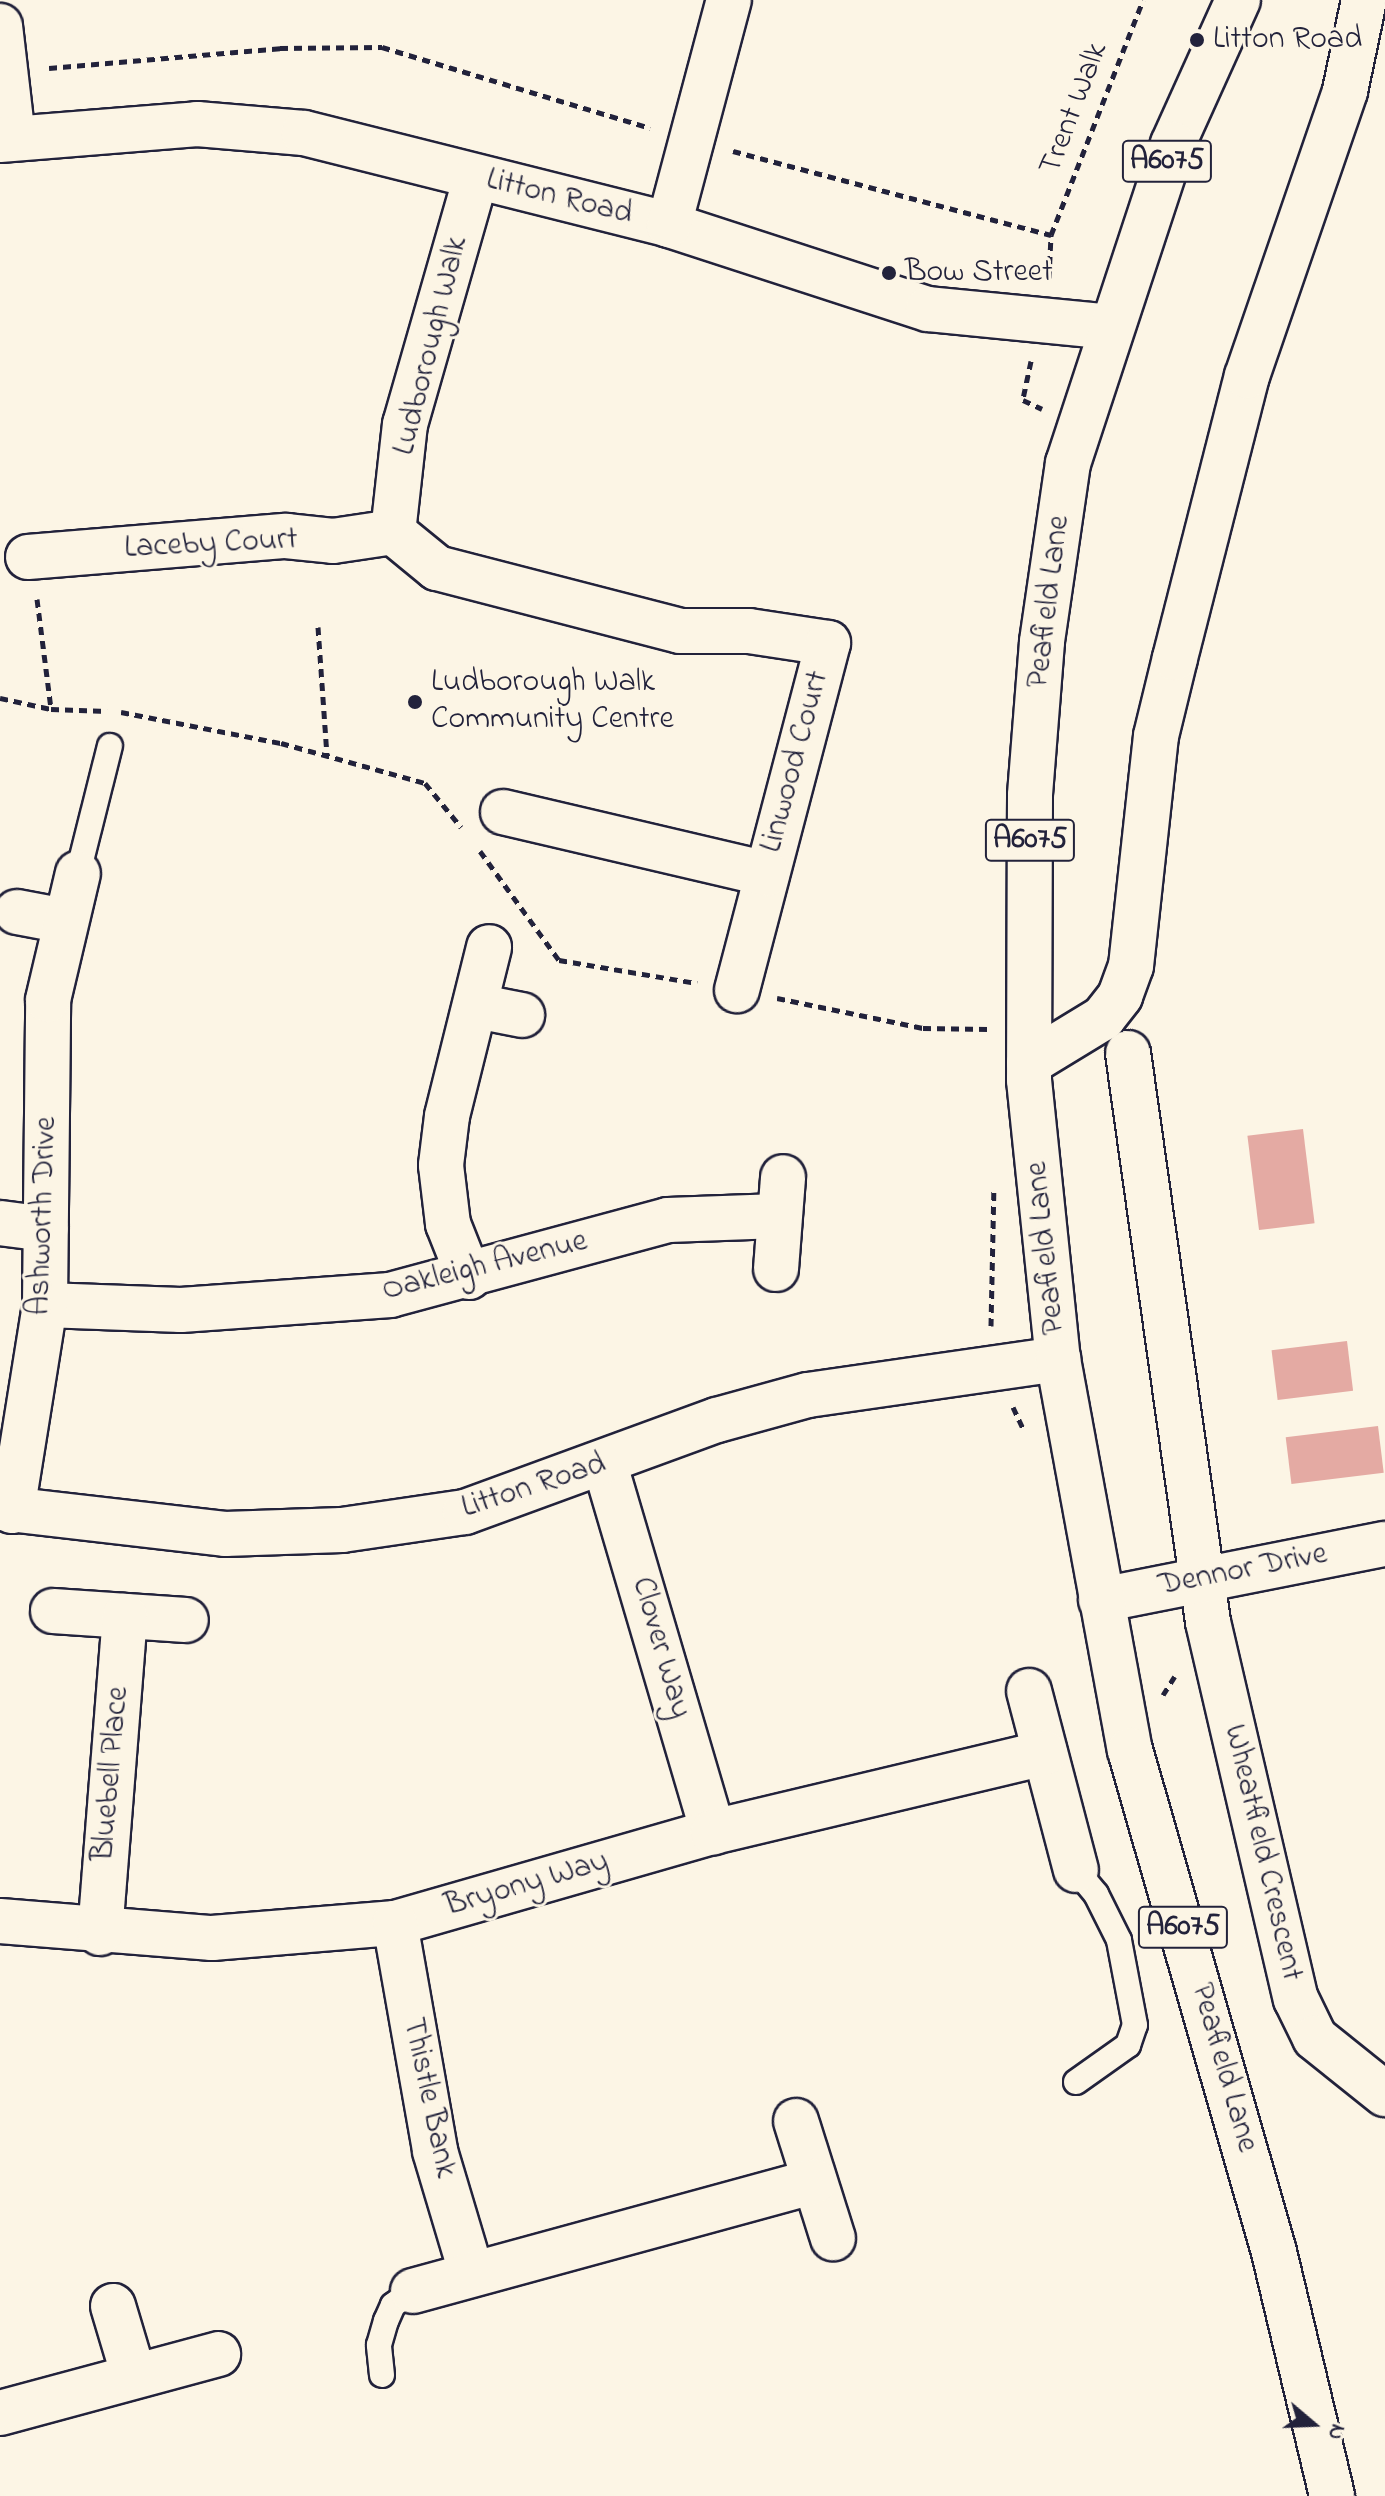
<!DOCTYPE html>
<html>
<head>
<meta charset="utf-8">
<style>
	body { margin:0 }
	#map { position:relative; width:1385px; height:2496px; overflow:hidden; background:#fcf5e5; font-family:"Indie Flower",sans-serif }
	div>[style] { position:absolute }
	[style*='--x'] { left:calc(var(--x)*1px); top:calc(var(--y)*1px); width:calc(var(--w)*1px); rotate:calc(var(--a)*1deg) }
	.building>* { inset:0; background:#e4aaa3; transform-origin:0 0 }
	.path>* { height:5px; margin-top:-2.5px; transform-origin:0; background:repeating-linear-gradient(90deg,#22223b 0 8px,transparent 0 14px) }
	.roads { filter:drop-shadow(2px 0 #22223b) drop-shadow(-2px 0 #22223b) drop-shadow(0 2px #22223b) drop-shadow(0 -2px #22223b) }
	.service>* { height:24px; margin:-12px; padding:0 12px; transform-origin:12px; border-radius:12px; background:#fcf5e5 }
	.minor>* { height:44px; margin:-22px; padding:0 22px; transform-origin:22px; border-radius:22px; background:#fcf5e5 }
	.primary>* { height:44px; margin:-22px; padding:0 22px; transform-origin:22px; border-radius:22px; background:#fcf5e5 }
	.dots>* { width:22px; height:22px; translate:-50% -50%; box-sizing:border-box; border:4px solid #fcf5e5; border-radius:50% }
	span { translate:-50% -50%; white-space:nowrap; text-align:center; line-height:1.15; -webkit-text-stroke:6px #fcf5e5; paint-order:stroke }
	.shield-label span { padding:2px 6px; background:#fcf5e5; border:2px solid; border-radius:6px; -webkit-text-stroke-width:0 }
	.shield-label { font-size:30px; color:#22223b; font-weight:700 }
	.poi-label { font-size:32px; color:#22223b }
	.left { translate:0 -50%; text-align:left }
	.street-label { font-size:32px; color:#22223b }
	.north { position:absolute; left:1273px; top:2384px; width:80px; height:80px; -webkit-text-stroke:6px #fcf5e5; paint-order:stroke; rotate:109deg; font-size:22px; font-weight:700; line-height:32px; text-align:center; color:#22223b }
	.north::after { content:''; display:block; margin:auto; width:28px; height:36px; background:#22223b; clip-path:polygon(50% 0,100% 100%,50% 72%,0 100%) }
</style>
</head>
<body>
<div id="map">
	<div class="building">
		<div style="left:1303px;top:1129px;width:95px;height:56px;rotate:83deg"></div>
		<div style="left:1347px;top:1341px;width:50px;height:76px;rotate:83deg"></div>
		<div style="left:1378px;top:1426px;width:47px;height:93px;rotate:83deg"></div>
	</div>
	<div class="path">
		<div style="--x:49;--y:68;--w:232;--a:-4.9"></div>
		<div style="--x:280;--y:48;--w:102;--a:-0.6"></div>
		<div style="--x:382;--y:47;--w:280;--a:16.8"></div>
		<div style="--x:733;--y:151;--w:329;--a:14.8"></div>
		<div style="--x:1049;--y:278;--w:43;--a:-87.3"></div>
		<div style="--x:1051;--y:235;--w:252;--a:-68.6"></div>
		<div style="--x:1031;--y:361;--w:40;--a:102"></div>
		<div style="--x:1023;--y:400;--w:21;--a:25"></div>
		<div style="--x:37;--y:599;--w:111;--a:82.7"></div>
		<div style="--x:318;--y:627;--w:129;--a:86"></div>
		<div style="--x:0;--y:698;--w:52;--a:12.2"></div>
		<div style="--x:51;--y:709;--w:56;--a:2"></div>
		<div style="--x:121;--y:712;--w:163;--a:11"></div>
		<div style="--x:281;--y:743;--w:149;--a:15.5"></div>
		<div style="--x:425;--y:783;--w:57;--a:50.7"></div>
		<div style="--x:480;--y:851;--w:135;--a:54.1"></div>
		<div style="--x:559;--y:960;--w:140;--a:9.5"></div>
		<div style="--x:777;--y:998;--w:149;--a:11.6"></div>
		<div style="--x:923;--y:1028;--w:65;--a:0.9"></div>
		<div style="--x:991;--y:1326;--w:138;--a:-88.8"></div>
		<div style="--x:1013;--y:1407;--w:26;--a:65"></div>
		<div style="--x:1163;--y:1695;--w:22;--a:-58"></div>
	</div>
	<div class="roads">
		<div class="service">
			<div style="--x:78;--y:873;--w:131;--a:-75.9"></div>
			<div style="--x:1076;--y:2082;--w:64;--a:-35.4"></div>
			<div style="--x:1128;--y:2045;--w:21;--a:-71"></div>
			<div style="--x:1135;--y:2025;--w:86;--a:-100.7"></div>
			<div style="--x:1119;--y:1940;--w:51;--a:-116.6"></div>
			<div style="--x:1096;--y:1894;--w:31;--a:-130"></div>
			<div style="--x:382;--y:2375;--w:30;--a:-96"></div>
			<div style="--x:379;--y:2345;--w:25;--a:-74"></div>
			<div style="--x:386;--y:2321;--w:17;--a:-66"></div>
			<div style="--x:393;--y:2305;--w:24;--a:-35"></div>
		</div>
		<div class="minor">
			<div style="--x:0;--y:26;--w:113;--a:83.4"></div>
			<div style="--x:0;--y:140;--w:198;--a:-4.6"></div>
			<div style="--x:197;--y:124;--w:107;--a:4.8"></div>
			<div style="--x:304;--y:133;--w:376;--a:14.1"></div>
			<div style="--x:669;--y:225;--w:272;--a:18"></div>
			<div style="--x:928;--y:309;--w:183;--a:5.6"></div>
			<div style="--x:476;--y:177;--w:257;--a:106"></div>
			<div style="--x:405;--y:424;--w:109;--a:96.3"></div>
			<div style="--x:393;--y:532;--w:57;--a:39.3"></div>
			<div style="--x:437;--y:568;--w:251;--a:14.5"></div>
			<div style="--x:680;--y:631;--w:69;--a:0"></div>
			<div style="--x:749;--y:631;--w:80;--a:8.6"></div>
			<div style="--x:828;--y:643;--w:359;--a:104.7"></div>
			<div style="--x:669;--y:225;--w:233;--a:-75.1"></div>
			<div style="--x:28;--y:557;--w:259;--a:-4.7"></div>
			<div style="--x:286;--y:536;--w:47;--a:6.1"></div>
			<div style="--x:333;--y:541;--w:61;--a:-8.5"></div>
			<div style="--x:503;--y:812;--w:271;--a:13.2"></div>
			<div style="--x:17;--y:912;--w:49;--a:10.6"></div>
			<div style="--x:476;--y:1006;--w:47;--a:11.1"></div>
			<div style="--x:1128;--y:1053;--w:575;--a:82"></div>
			<div style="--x:1208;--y:1622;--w:387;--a:76.9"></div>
			<div style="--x:1296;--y:1999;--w:43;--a:64"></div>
			<div style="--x:1315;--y:2038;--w:90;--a:38.7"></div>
			<div style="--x:1029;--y:1063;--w:87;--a:-31.3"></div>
			<div style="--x:1103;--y:1018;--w:28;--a:-52"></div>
			<div style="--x:1120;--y:996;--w:32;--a:-70"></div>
			<div style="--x:1131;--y:966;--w:231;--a:-83.8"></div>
			<div style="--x:1156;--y:736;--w:80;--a:-76.3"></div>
			<div style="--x:1175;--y:658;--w:291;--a:-75.7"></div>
			<div style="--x:1247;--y:376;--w:301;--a:-71"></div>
			<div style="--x:1345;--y:91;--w:93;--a:-78.2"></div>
			<div style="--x:0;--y:1223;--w:46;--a:7.4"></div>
			<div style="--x:776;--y:1269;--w:92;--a:-85.6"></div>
			<div style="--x:469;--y:1277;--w:57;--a:-111.6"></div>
			<div style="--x:448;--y:1224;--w:59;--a:-96.8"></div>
			<div style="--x:441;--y:1165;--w:49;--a:-83"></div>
			<div style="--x:447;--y:1116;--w:174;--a:-76"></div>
			<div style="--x:45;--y:1305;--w:136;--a:2.1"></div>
			<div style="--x:181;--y:1310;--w:210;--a:-4.1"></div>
			<div style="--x:390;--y:1295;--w:288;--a:-15.1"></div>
			<div style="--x:668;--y:1220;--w:111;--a:-2.1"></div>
			<div style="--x:605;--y:1465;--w:383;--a:73.6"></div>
			<div style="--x:0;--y:1508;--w:226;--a:6.6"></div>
			<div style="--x:225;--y:1534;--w:117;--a:-2"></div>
			<div style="--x:342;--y:1530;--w:124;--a:-8.3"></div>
			<div style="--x:465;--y:1512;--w:268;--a:-20.1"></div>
			<div style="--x:717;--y:1420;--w:94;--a:-15.4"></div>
			<div style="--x:808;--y:1395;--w:253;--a:-8.2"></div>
			<div style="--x:12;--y:1511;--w:209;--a:-80.9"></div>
			<div style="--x:45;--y:1305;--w:305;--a:-89.4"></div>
			<div style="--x:48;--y:1000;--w:130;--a:-76.7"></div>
			<div style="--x:1101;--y:1600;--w:289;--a:-11.2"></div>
			<div style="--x:53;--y:1611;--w:133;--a:3.9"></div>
			<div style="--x:1029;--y:1691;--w:185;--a:75.3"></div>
			<div style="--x:0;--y:1921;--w:213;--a:4.6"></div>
			<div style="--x:212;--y:1938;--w:184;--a:-4.7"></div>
			<div style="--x:395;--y:1923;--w:331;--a:-16"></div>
			<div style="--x:713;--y:1832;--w:341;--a:-13.4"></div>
			<div style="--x:395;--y:1923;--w:231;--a:80"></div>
			<div style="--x:435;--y:2151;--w:126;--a:73.4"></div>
			<div style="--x:100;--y:1933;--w:318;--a:-85.5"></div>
			<div style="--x:796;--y:2121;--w:123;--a:72.5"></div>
			<div style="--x:413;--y:2291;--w:416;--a:-15.3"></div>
			<div style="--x:113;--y:2306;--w:70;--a:73.4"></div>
			<div style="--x:0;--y:2413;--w:226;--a:-15.1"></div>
		</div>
		<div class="primary">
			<div style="--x:1238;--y:0;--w:158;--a:114.3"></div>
			<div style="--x:1173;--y:144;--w:336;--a:108.2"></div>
			<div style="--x:1068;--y:463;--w:181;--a:98.3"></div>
			<div style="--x:1042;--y:642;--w:154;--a:94.5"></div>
			<div style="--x:1030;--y:796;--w:284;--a:90.2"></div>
			<div style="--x:1029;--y:1080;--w:281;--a:84.1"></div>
			<div style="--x:1058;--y:1359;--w:398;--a:79.6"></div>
			<div style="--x:1130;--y:1750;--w:522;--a:73.99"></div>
			<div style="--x:1274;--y:2252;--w:251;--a:76.6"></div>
		</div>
	</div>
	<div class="dots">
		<div style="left:1197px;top:40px;background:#22223b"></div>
		<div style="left:889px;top:273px;background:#22223b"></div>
		<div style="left:415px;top:702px;background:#22223b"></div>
	</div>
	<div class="shield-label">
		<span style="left:1167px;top:161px">A6075</span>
		<span style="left:1030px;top:840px">A6075</span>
		<span style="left:1183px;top:1927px">A6075</span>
	</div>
	<div class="poi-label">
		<span class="left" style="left:1213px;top:40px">Litton Road</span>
		<span class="left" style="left:905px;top:273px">Bow Street</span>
		<span class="left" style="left:431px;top:702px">Ludborough Walk<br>Community Centre</span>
	</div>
	<div class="street-label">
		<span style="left:1075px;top:109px;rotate:-69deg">Trent Walk</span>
		<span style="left:559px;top:198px;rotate:14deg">Litton Road</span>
		<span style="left:432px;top:346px;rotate:-76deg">Ludborough Walk</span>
		<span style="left:211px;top:545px;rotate:-3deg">Laceby Court</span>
		<span style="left:1050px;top:602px;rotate:-83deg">Peafield Lane</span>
		<span style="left:796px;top:762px;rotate:-75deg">Linwood Court</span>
		<span style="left:44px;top:1216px;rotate:-88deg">Ashworth Drive</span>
		<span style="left:1047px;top:1248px;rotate:-96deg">Peafield Lane</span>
		<span style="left:485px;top:1267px;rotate:-14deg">Oakleigh Avenue</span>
		<span style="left:534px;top:1487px;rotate:-18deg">Litton Road</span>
		<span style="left:1243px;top:1571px;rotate:-11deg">Dennor Drive</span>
		<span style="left:660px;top:1648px;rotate:74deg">Clover Way</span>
		<span style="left:112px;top:1774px;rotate:-85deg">Bluebell Place</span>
		<span style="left:1262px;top:1853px;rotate:77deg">Wheatfield Crescent</span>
		<span style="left:527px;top:1885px;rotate:-16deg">Bryony Way</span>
		<span style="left:1223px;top:2068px;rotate:74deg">Peafield Lane</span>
		<span style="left:428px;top:2098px;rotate:78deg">Thistle Bank</span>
	</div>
	<div class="north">N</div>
</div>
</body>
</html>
